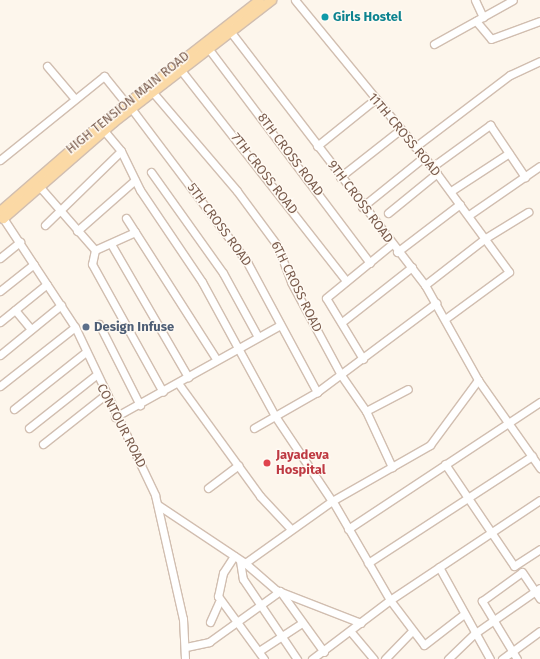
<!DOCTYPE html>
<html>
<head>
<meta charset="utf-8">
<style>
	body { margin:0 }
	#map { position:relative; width:540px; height:659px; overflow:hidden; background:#fdf6ec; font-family:"Fira Sans",sans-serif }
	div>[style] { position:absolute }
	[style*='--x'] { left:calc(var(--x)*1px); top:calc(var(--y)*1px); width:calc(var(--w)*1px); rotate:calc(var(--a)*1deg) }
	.roads { filter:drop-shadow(1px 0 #d1beb0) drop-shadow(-1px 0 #d1beb0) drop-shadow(0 1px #d1beb0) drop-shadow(0 -1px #d1beb0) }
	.minor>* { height:7px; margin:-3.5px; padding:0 3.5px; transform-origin:3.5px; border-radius:3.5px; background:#fff }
	.major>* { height:9px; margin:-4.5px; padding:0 4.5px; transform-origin:4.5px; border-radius:4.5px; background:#fbd9a5 }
	.dots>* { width:11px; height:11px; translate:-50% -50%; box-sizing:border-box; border:2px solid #fffaf3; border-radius:50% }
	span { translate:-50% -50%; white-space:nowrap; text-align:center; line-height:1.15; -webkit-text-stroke:3px #fffaf3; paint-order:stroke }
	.culture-label { font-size:13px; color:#0d838f; font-weight:700 }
	.left { translate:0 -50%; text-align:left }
	.street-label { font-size:13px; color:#7a5c4d }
	.service-label { font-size:13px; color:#4e5e75; font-weight:700 }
	.health-label { font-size:13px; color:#be3a42; font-weight:700 }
</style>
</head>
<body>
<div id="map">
	<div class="roads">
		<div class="minor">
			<div style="--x:295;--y:0;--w:216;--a:50.6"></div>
			<div style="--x:432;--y:167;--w:130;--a:53.7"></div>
			<div style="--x:509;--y:272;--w:79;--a:143.7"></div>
			<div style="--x:475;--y:0;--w:19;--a:65"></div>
			<div style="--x:476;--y:21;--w:23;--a:50"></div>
			<div style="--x:491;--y:39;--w:52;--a:-20.2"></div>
			<div style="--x:230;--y:31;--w:320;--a:52.5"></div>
			<div style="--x:425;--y:285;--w:109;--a:60.8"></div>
			<div style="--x:478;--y:380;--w:108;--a:54.8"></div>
			<div style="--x:434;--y:44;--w:90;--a:-29.1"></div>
			<div style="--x:208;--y:48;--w:269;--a:53"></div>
			<div style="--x:47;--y:66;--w:43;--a:49.7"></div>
			<div style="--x:180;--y:69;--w:269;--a:51.9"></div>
			<div style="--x:150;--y:89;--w:134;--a:49.5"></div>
			<div style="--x:237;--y:191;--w:67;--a:53.5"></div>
			<div style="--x:277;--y:245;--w:40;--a:69"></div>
			<div style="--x:291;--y:282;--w:106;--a:61.7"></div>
			<div style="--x:341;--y:375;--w:44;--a:55.2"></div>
			<div style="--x:366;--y:411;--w:62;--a:65.1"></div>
			<div style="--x:131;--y:108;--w:193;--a:53"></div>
			<div style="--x:247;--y:262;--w:148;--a:61.7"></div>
			<div style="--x:101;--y:127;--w:31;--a:50"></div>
			<div style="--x:121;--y:151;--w:43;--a:64"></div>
			<div style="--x:140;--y:190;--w:111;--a:56"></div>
			<div style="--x:202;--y:282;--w:153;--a:61.4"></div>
			<div style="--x:275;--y:416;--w:102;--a:56.2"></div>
			<div style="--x:317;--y:146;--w:73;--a:-38.9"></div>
			<div style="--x:415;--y:147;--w:119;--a:-37.2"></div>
			<div style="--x:510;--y:75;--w:33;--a:-25"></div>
			<div style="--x:0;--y:160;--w:134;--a:-38.9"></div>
			<div style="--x:104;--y:76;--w:35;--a:51"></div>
			<div style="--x:432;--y:167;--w:72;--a:-35.9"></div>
			<div style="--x:490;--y:125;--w:63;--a:56.1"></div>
			<div style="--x:151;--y:172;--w:124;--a:54.5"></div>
			<div style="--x:223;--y:273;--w:71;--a:61.3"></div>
			<div style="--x:340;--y:177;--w:76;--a:-38.1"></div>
			<div style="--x:39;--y:186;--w:85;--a:48.8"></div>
			<div style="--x:95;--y:250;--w:44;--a:-24.2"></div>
			<div style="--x:451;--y:191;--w:69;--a:-33.2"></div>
			<div style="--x:362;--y:207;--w:80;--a:-38.9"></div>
			<div style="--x:388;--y:213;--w:63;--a:-39.2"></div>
			<div style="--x:469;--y:215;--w:86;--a:-34.6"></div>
			<div style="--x:3;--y:218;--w:131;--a:56.6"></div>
			<div style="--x:75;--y:327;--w:186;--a:64.5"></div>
			<div style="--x:155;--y:495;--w:127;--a:77.3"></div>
			<div style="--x:183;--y:619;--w:40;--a:87.1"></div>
			<div style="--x:126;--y:218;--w:167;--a:57.4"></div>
			<div style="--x:45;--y:225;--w:106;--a:-44.2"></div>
			<div style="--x:77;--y:231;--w:77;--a:-41.3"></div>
			<div style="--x:111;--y:244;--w:154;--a:59.9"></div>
			<div style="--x:95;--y:250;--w:14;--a:102"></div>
			<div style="--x:92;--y:264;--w:146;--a:61"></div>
			<div style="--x:397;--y:252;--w:79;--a:-37.3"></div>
			<div style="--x:0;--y:258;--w:26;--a:-39"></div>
			<div style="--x:425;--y:285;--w:75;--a:-37.9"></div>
			<div style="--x:484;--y:239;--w:52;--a:-31.5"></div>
			<div style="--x:0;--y:291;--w:43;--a:-38.5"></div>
			<div style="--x:15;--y:310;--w:25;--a:50"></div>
			<div style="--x:0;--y:322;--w:60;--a:-39"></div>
			<div style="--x:342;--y:322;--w:89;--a:-38.2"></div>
			<div style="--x:99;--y:324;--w:91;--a:63.2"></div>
			<div style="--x:0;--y:355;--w:79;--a:-39.3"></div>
			<div style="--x:363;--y:359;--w:71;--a:-121.2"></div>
			<div style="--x:326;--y:298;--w:85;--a:-39.3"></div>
			<div style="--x:178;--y:383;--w:140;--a:54"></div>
			<div style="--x:260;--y:496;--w:45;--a:46.8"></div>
			<div style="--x:0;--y:386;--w:95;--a:-38.2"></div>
			<div style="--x:14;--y:409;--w:92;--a:-38.4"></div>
			<div style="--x:366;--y:411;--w:47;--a:-27.6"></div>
			<div style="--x:115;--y:417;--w:189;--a:-29.1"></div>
			<div style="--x:29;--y:428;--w:85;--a:-38.3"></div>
			<div style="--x:254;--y:428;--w:73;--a:-29.7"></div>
			<div style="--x:317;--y:392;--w:149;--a:-36.8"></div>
			<div style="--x:43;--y:444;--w:79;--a:-38.3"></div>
			<div style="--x:445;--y:464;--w:123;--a:55.9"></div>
			<div style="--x:514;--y:566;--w:31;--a:-33"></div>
			<div style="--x:208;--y:488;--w:38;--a:-37"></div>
			<div style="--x:332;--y:500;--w:116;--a:59.9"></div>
			<div style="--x:390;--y:600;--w:56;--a:52.9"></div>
			<div style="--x:424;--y:645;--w:51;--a:-37.8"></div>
			<div style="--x:158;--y:505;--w:105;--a:33.7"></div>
			<div style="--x:245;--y:563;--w:107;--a:-35.5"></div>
			<div style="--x:332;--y:501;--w:113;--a:-29.7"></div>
			<div style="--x:430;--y:445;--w:81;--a:-53.6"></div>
			<div style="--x:348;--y:529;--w:230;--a:-33.5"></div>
			<div style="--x:234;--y:556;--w:20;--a:123"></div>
			<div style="--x:223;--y:573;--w:24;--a:102"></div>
			<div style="--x:218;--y:596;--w:78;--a:53.9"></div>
			<div style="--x:240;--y:561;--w:18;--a:81"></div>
			<div style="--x:243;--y:579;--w:97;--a:56"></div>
			<div style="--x:245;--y:563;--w:41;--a:41.1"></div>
			<div style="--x:276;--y:590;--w:91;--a:21.2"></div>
			<div style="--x:368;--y:563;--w:196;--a:-33.1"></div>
			<div style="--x:439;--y:567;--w:105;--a:61"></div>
			<div style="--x:210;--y:622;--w:24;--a:-66"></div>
			<div style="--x:351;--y:632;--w:35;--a:50"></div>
			<div style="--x:186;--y:647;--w:24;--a:-12"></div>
			<div style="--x:209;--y:642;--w:87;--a:-35.7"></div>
			<div style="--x:280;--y:591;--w:75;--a:54.2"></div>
			<div style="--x:259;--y:651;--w:51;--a:-33.1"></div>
			<div style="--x:312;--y:659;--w:98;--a:-37.1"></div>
			<div style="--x:390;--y:600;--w:180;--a:-33.7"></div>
			<div style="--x:385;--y:659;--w:37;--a:-46"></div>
			<div style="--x:448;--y:659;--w:36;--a:-44"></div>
			<div style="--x:474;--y:634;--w:80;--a:-34.9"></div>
			<div style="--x:502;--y:659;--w:47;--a:-36.4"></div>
			<div style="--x:517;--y:659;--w:68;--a:-121.1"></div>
			<div style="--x:482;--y:601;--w:49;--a:-35.9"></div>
			<div style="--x:522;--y:572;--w:32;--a:56"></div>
		</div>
		<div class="major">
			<div style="--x:0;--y:211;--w:131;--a:-41"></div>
			<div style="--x:99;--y:125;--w:203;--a:-38"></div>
			<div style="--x:0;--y:214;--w:5;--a:53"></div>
			<div style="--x:3;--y:218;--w:146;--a:-41.1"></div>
			<div style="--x:113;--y:122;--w:200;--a:-37.7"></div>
		</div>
	</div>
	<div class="dots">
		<div style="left:325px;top:17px;background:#0f9aa8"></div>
		<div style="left:86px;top:327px;background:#5c6f8a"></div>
		<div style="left:267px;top:463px;background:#e0444e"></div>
	</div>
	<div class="culture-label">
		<span class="left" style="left:333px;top:17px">Girls Hostel</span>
	</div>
	<div class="street-label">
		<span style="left:128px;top:103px;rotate:-39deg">HIGH TENSION MAIN ROAD</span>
		<span style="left:404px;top:135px;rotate:50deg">11TH CROSS ROAD</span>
		<span style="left:290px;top:155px;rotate:53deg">8TH CROSS ROAD</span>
		<span style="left:264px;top:174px;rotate:52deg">7TH CROSS ROAD</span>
		<span style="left:360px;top:202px;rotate:53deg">9TH CROSS ROAD</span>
		<span style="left:219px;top:225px;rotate:54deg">5TH CROSS ROAD</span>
		<span style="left:296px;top:287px;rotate:64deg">6TH CROSS ROAD</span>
		<span style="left:121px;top:426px;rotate:63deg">CONTOUR ROAD</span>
	</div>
	<div class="service-label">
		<span class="left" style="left:94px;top:327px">Design Infuse</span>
	</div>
	<div class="health-label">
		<span class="left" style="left:276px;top:463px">Jayadeva<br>Hospital</span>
	</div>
</div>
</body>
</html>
